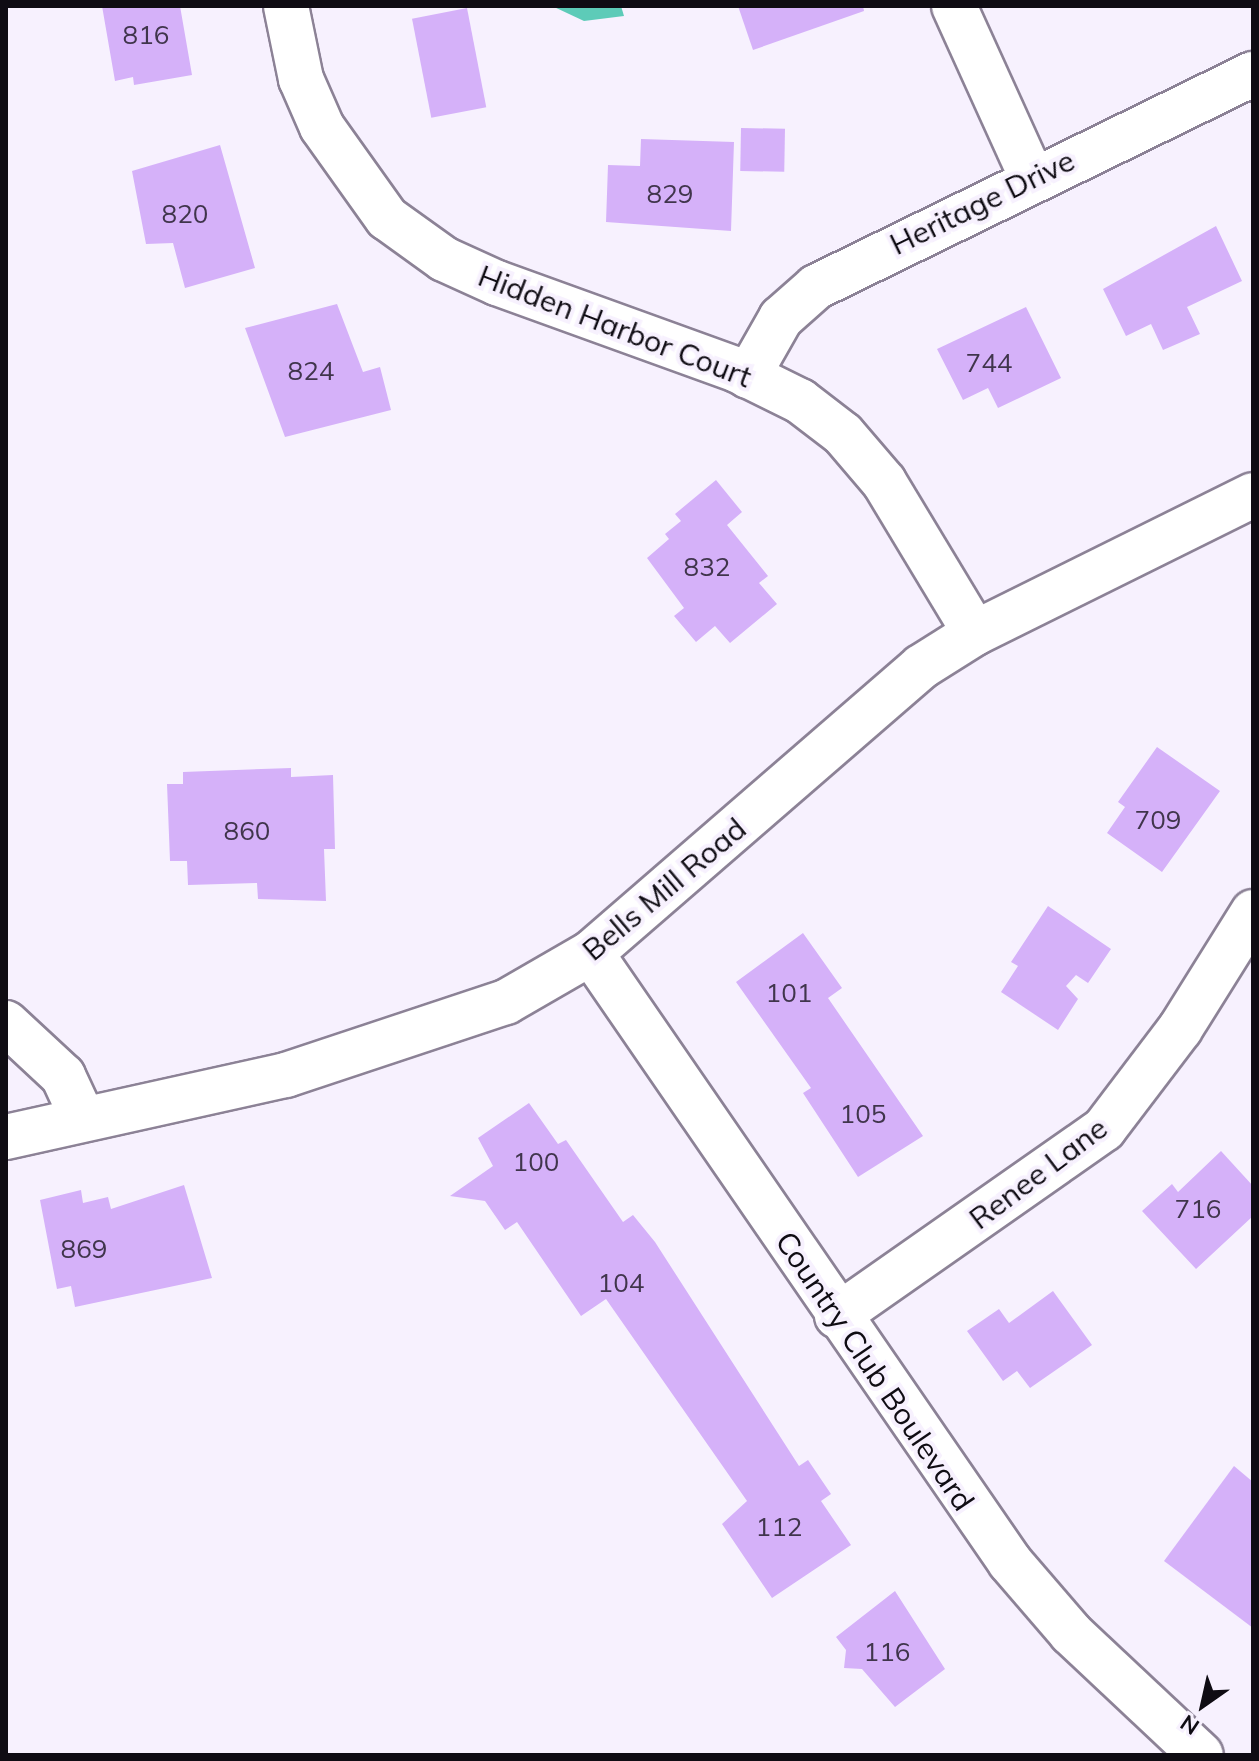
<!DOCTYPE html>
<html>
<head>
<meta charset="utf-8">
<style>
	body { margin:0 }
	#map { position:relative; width:1259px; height:1761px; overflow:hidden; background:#f7f1fe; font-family:Mulish,sans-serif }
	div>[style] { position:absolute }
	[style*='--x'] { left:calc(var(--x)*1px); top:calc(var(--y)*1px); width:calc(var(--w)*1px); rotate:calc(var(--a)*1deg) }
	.water>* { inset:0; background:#5dcbb8 }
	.building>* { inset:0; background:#d5b1f9; transform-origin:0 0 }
	.roads { filter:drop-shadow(2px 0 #8c8296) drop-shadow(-2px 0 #8c8296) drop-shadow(0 2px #8c8296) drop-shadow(0 -2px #8c8296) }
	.minor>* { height:44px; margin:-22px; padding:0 22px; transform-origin:22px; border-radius:22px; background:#fff }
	span { translate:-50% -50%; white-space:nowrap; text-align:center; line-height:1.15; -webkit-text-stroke:8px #f7f1fe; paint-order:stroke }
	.number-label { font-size:26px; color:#40354c }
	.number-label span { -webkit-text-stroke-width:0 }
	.street-label { font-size:30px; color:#0f0c13 }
	.frame { position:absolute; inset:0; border:8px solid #0f0c13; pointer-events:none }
	.north { position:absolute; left:1163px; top:1665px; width:80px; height:80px; -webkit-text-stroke:6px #f7f1fe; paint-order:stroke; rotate:214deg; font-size:22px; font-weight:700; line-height:32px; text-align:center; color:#0f0c13 }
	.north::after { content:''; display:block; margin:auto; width:28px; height:36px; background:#0f0c13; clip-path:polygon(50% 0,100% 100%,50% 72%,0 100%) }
</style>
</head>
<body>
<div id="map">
	<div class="water">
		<div style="clip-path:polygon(552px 6px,621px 6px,624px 16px,584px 21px)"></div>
	</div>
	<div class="building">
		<div style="clip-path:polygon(102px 6px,180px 6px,192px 75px,134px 85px,133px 77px,115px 81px)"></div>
		<div style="clip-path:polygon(738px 6px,863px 6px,864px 11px,753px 50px)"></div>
		<div style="left:467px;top:8px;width:101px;height:56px;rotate:79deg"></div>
		<div style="left:741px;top:128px;width:44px;height:43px;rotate:1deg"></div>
		<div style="clip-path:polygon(641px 139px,734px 142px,731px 231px,606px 222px,608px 165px,640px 166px)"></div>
		<div style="clip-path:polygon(220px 145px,255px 268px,185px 288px,173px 243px,146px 244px,132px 171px)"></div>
		<div style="clip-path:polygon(1216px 226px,1242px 281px,1187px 307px,1200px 334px,1163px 350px,1151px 324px,1126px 336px,1103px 289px)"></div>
		<div style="clip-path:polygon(337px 304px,363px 372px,380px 367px,391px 410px,285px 437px,245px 328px)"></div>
		<div style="clip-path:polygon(1026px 307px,1061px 378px,998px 408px,988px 388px,963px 400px,937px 349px)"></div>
		<div style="clip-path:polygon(716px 480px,742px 512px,727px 525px,768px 576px,759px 583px,777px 604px,730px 643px,715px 626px,696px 642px,674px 616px,684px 608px,647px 558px,669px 539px,665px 534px,681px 521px,675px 514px)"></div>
		<div style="clip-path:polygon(1157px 747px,1220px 791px,1162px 872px,1107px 833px,1125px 807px,1118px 802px)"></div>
		<div style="clip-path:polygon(291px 768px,291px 777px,333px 775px,335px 849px,324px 849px,326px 901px,258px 899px,257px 883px,188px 885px,187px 861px,170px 861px,167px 784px,183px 784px,183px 772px)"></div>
		<div style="clip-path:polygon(1048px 906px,1111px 949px,1088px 983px,1076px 975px,1066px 986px,1078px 999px,1058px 1030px,1001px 992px,1018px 966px,1011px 962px)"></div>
		<div style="clip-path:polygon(803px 933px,842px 988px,828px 998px,923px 1136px,858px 1177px,803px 1093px,811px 1088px,736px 982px)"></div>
		<div style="clip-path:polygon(529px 1103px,558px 1144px,566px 1140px,623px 1222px,633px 1215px,655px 1242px,799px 1466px,808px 1460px,831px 1494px,821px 1501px,851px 1545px,772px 1598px,722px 1524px,747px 1501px,606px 1299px,581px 1316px,517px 1222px,505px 1230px,485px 1201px,450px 1196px,493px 1166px,478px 1138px)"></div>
		<div style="clip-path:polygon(1221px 1151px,1253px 1186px,1253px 1216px,1196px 1269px,1142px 1211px,1172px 1184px,1178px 1192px)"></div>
		<div style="clip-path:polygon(184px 1185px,212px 1278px,75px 1307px,71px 1286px,57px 1289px,40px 1200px,81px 1190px,83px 1203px,108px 1197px,111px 1209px)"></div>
		<div style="clip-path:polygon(1053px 1291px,1092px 1345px,1030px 1388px,1017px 1371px,1003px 1381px,967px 1331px,999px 1309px,1009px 1323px)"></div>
		<div style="clip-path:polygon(1234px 1466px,1253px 1482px,1253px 1628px,1164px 1561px)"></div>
		<div style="clip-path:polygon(895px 1591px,945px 1669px,895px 1707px,862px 1669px,844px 1668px,846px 1650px,836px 1637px)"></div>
	</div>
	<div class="roads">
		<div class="minor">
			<div style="--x:286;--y:6;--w:75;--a:78.4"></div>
			<div style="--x:301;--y:79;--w:52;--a:66.4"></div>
			<div style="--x:322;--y:127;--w:112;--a:54.5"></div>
			<div style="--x:387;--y:218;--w:70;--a:35.7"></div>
			<div style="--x:444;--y:259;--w:58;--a:24.4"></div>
			<div style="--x:497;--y:283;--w:255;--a:19.9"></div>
			<div style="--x:737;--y:370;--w:70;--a:26.2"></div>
			<div style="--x:800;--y:401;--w:54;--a:37.5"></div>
			<div style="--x:843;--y:434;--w:63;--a:49.5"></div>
			<div style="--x:884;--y:482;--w:176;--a:58.9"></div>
			<div style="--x:954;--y:6;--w:189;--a:65.6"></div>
			<div style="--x:748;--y:376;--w:67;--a:-60.4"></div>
			<div style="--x:781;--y:318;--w:47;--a:-41.5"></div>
			<div style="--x:816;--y:287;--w:486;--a:-26"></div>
			<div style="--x:591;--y:953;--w:739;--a:55.47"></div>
			<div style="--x:1010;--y:1562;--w:94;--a:49.3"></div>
			<div style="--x:1071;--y:1633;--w:178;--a:43.2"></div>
			<div style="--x:6;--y:1023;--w:78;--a:42.9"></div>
			<div style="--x:63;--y:1076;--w:47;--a:65.1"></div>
			<div style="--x:6;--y:1137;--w:287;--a:-12.5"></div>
			<div style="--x:286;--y:1075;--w:232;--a:-18.4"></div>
			<div style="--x:506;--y:1002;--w:98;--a:-30"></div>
			<div style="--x:591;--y:953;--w:437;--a:-40.9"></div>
			<div style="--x:921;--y:667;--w:64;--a:-32.2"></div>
			<div style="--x:975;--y:633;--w:310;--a:-26.4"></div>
			<div style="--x:837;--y:1316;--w:326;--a:-35"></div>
			<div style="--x:1104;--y:1129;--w:126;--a:-52.8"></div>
			<div style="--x:1180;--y:1029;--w:138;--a:-58"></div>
		</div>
	</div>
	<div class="number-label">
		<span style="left:146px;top:35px">816</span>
		<span style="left:670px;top:194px">829</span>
		<span style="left:185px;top:214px">820</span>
		<span style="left:989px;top:363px">744</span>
		<span style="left:311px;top:371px">824</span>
		<span style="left:707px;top:567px">832</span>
		<span style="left:1158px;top:820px">709</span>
		<span style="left:247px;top:831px">860</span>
		<span style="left:789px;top:993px">101</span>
		<span style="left:863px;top:1114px">105</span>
		<span style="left:536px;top:1162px">100</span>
		<span style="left:1198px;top:1209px">716</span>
		<span style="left:84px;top:1249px">869</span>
		<span style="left:621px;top:1283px">104</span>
		<span style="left:779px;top:1527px">112</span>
		<span style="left:887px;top:1652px">116</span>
	</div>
	<div class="street-label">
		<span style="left:982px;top:202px;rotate:-26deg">Heritage Drive</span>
		<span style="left:615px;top:326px;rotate:21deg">Hidden Harbor Court</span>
		<span style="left:664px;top:889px;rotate:-40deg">Bells Mill Road</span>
		<span style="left:1038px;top:1173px;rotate:-37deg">Renee Lane</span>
		<span style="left:875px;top:1371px;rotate:56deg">Country Club Boulevard</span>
	</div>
	<div class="frame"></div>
	<div class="north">N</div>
</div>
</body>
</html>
